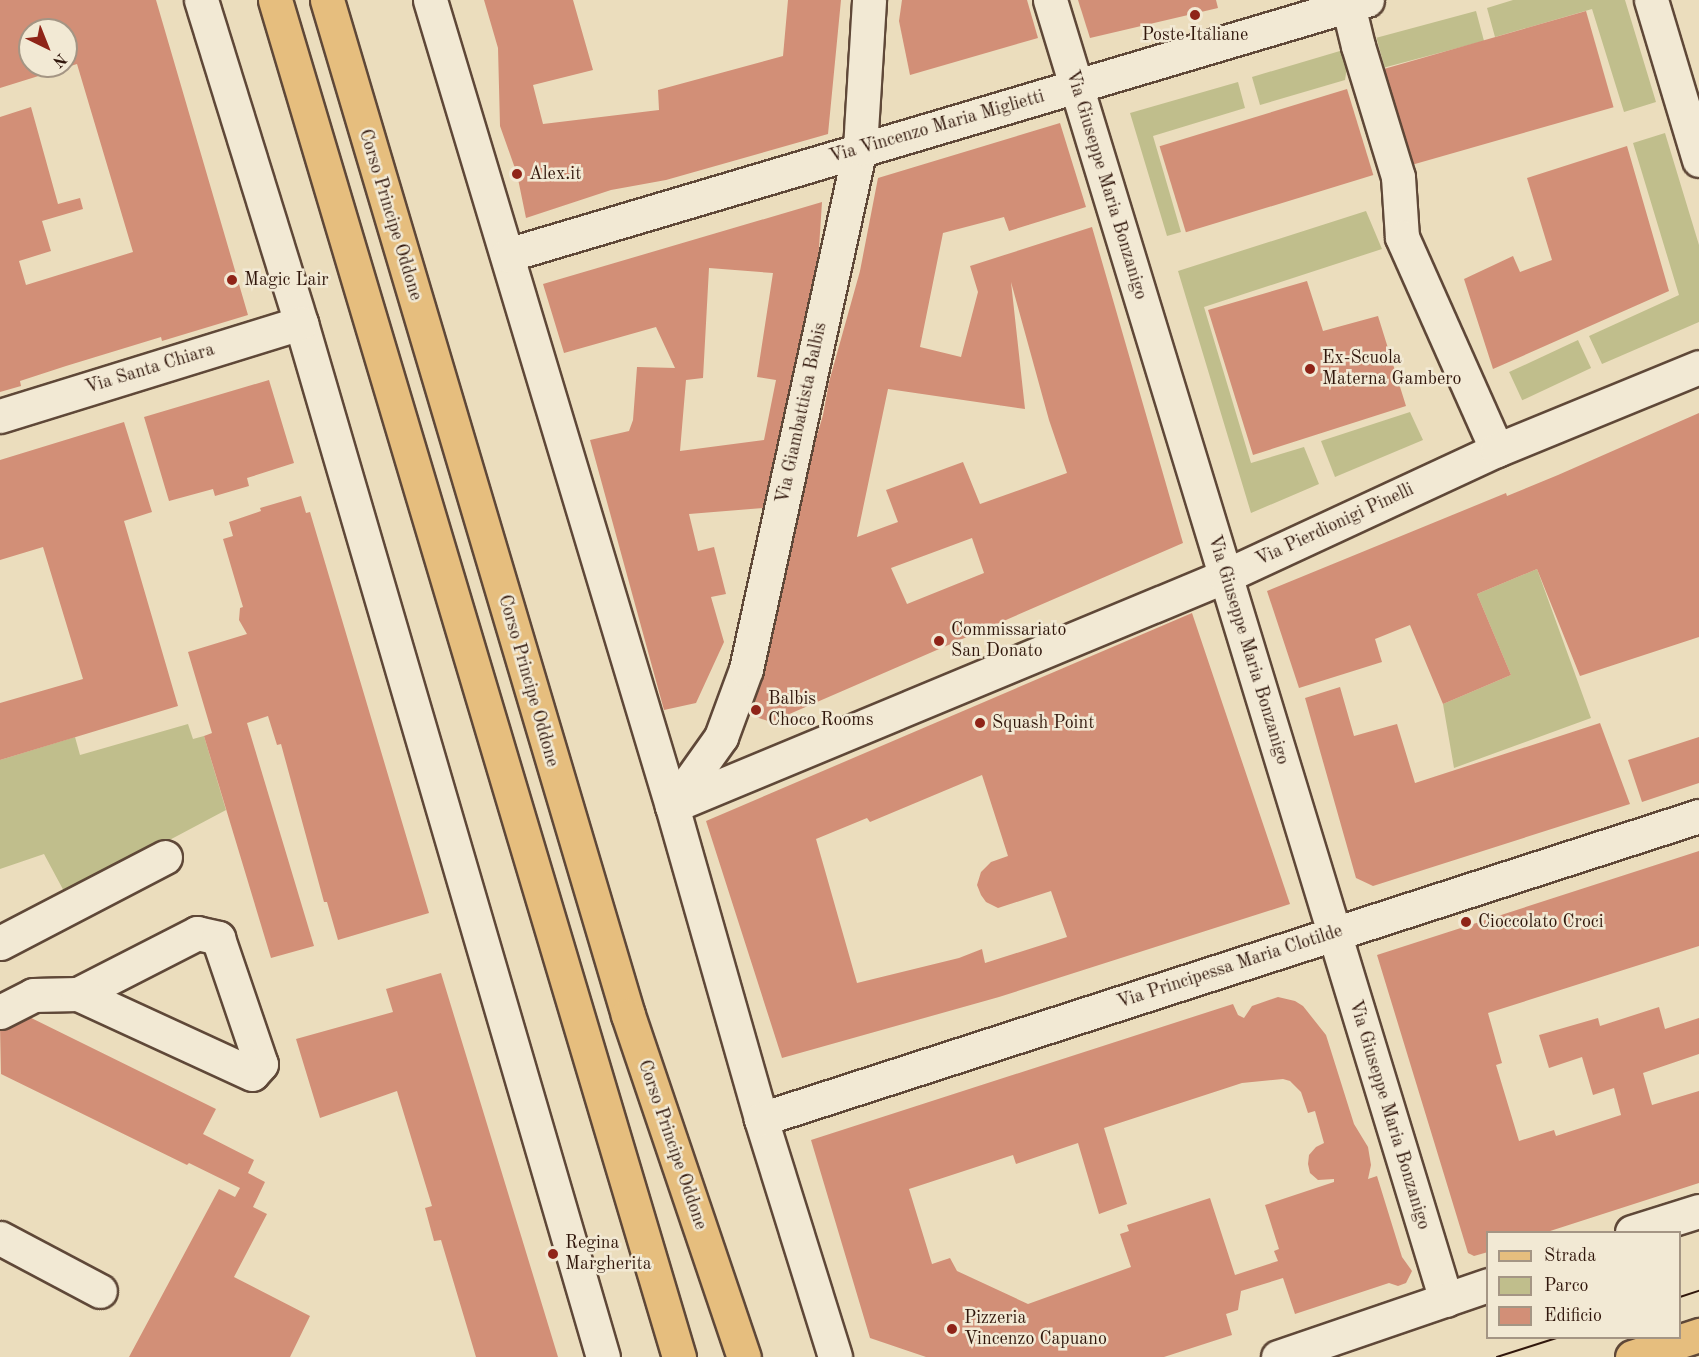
<!DOCTYPE html>
<html>
<head>
<meta charset="utf-8">
<style>
	body { margin:0 }
	#map { position:relative; width:1699px; height:1357px; overflow:hidden; background:#ebddbd; font-family:"Old Standard TT",serif }
	div>[style] { position:absolute }
	[style*='--x'] { left:calc(var(--x)*1px); top:calc(var(--y)*1px); width:calc(var(--w)*1px); rotate:calc(var(--a)*1deg) }
	.green>* { inset:0; background:#c0be8c; transform-origin:0 0 }
	.building>* { inset:0; background:#d28f77; transform-origin:0 0 }
	.roads { filter:drop-shadow(2px 0 #5f4838) drop-shadow(-2px 0 #5f4838) drop-shadow(0 2px #5f4838) drop-shadow(0 -2px #5f4838) }
	.minor>* { height:33px; margin:-16.5px; padding:0 16.5px; transform-origin:16.5px; border-radius:16.5px; background:#f2e9d4 }
	.major>* { height:33px; margin:-16.5px; padding:0 16.5px; transform-origin:16.5px; border-radius:16.5px; background:#e6be7e }
	.tram>* { height:1.5px; margin:-0.75px; padding:0 0.75px; transform-origin:0.75px; border-radius:0.75px; background:#30160b }
	.dots>* { width:16px; height:16px; translate:-50% -50%; box-sizing:border-box; border:3px solid #f2e9d4; border-radius:50% }
	span { translate:-50% -50%; white-space:nowrap; text-align:center; line-height:1.15; -webkit-text-stroke:5px #f2e9d4; paint-order:stroke }
	.poi-label { font-size:18px; color:#30160b }
	.left { translate:0 -50%; text-align:left }
	.street-label { font-size:18px; color:#30160b }
	.legend { position:absolute; left:1486px; top:1231px; width:195px; height:108px; box-sizing:border-box; background:#f2e9d4; border:2px solid #a49584; margin:0; padding:8px 10px; list-style:none; font-size:18px; color:#30160b }
	.legend li { display:flex; align-items:center; gap:12px; height:30px }
	.legend b { width:30px; border:2px solid #a49584 }
	.north { position:absolute; left:18px; top:18px; width:60px; height:60px; box-sizing:border-box; background:#f2e9d4; border:2px solid #a49584; border-radius:50%; rotate:137deg; font-size:16px; font-weight:700; line-height:24px; text-align:center; color:#30160b }
	.north::after { content:''; display:block; margin:auto; width:21px; height:27px; background:#8f2418; clip-path:polygon(50% 0,100% 100%,50% 72%,0 100%) }
</style>
</head>
<body>
<div id="map">
	<div class="green">
		<div style="clip-path:polygon(1513px 0,1625px 0,1656px 102px,1624px 112px,1592px 9px,1495px 37px,1487px 8px)"></div>
		<div style="left:1476px;top:11px;width:31px;height:103px;rotate:75deg"></div>
		<div style="clip-path:polygon(1350px 48px,1345px 80px,1260px 105px,1252px 77px)"></div>
		<div style="clip-path:polygon(1238px 82px,1245px 108px,1153px 136px,1181px 232px,1167px 236px,1130px 113px)"></div>
		<div style="clip-path:polygon(1665px 133px,1699px 245px,1699px 322px,1602px 364px,1589px 336px,1679px 295px,1633px 143px)"></div>
		<div style="clip-path:polygon(1366px 211px,1382px 249px,1204px 307px,1251px 463px,1304px 447px,1319px 484px,1251px 513px,1178px 271px)"></div>
		<div style="left:1578px;top:340px;width:31px;height:76px;rotate:65deg"></div>
		<div style="clip-path:polygon(1410px 412px,1423px 440px,1335px 477px,1321px 441px)"></div>
		<div style="clip-path:polygon(1537px 569px,1591px 718px,1454px 768px,1443px 704px,1511px 675px,1477px 594px)"></div>
		<div style="clip-path:polygon(188px 724px,193px 739px,204px 736px,226px 810px,66px 895px,44px 854px,0 869px,0 760px,75px 737px,80px 755px)"></div>
	</div>
	<div class="building">
		<div style="clip-path:polygon(evenodd,0 0,156px 0,248px 315px,162px 341px,161px 337px,66px 366px,20px 381px,21px 386px,0 392px,0 117px,31px 107px,58px 204px,80px 198px,83px 209px,42px 221px,51px 251px,19px 261px,26px 285px,133px 252px,77px 64px,0 88px,0 0,30px 30px,66px 30px,66px 66px,30px 66px,30px 30px)"></div>
		<div style="clip-path:polygon(484px 0,573px 0,593px 70px,533px 85px,543px 124px,659px 110px,658px 90px,783px 56px,788px 0,841px 0,828px 134px,666px 180px,611px 190px,526px 218px,517px 174px,500px 126px,498px 48px)"></div>
		<div style="clip-path:polygon(902px 0,1027px 0,1038px 38px,910px 75px,899px 21px)"></div>
		<div style="clip-path:polygon(1078px 0,1216px 0,1218px 8px,1090px 38px)"></div>
		<div style="left:1586px;top:11px;width:100px;height:213px;rotate:74deg"></div>
		<div style="left:1347px;top:89px;width:90px;height:196px;rotate:73deg"></div>
		<div style="clip-path:polygon(evenodd,1060px 123px,1086px 207px,1009px 231px,1004px 217px,943px 233px,920px 347px,961px 357px,978px 292px,970px 266px,1092px 227px,1183px 543px,771px 722px,747px 714px,742px 690px,823px 415px,829px 382px,860px 271px,878px 178px,1060px 123px,1011px 282px,1049px 420px,1067px 473px,980px 504px,963px 462px,886px 490px,898px 522px,857px 537px,888px 389px,1025px 409px,1011px 282px,1060px 123px,972px 538px,984px 573px,907px 604px,891px 568px,972px 538px)"></div>
		<div style="clip-path:polygon(1627px 146px,1669px 291px,1493px 369px,1464px 279px,1513px 256px,1520px 272px,1552px 260px,1527px 178px)"></div>
		<div style="clip-path:polygon(evenodd,822px 202px,816px 294px,783px 443px,763px 508px,689px 514px,698px 551px,714px 547px,726px 594px,711px 597px,724px 642px,696px 703px,664px 710px,590px 440px,629px 431px,633px 420px,637px 367px,675px 368px,656px 327px,564px 353px,543px 284px,822px 202px,709px 268px,773px 273px,757px 377px,776px 380px,764px 440px,680px 451px,686px 380px,703px 378px,709px 268px)"></div>
		<div style="clip-path:polygon(1307px 281px,1323px 331px,1378px 316px,1406px 406px,1253px 455px,1208px 310px)"></div>
		<div style="clip-path:polygon(269px 380px,294px 463px,247px 478px,249px 486px,215px 496px,213px 489px,169px 501px,144px 417px)"></div>
		<div style="clip-path:polygon(1699px 413px,1699px 637px,1580px 676px,1537px 569px,1477px 594px,1511px 675px,1443px 704px,1410px 625px,1375px 639px,1382px 662px,1299px 688px,1267px 591px,1506px 493px,1507px 496px,1558px 475px)"></div>
		<div style="clip-path:polygon(124px 422px,152px 512px,124px 521px,178px 706px,0 760px,0 703px,83px 679px,43px 547px,0 560px,0 460px)"></div>
		<div style="clip-path:polygon(301px 496px,306px 513px,310px 512px,429px 913px,338px 940px,327px 902px,324px 902px,281px 744px,277px 745px,268px 716px,247px 723px,314px 946px,271px 958px,204px 736px,212px 733px,188px 652px,247px 634px,239px 620px,240px 608px,243px 607px,223px 539px,233px 536px,229px 522px,261px 511px,260px 508px)"></div>
		<div style="clip-path:polygon(evenodd,1192px 613px,1290px 904px,999px 997px,782px 1058px,706px 821px,1192px 613px,982px 775px,1008px 856px,991px 862px,981px 872px,977px 885px,981px 895px,986px 902px,998px 908px,1051px 891px,1067px 937px,985px 963px,982px 949px,959px 958px,857px 983px,816px 839px,867px 818px,870px 822px,982px 775px)"></div>
		<div style="clip-path:polygon(1340px 687px,1354px 736px,1397px 724px,1415px 783px,1600px 723px,1630px 804px,1373px 886px,1356px 878px,1305px 698px)"></div>
		<div style="clip-path:polygon(1699px 737px,1699px 783px,1642px 802px,1628px 760px)"></div>
		<div style="clip-path:polygon(1699px 851px,1699px 946px,1488px 1013px,1502px 1063px,1496px 1065px,1519px 1141px,1554px 1130px,1556px 1136px,1621px 1115px,1614px 1088px,1593px 1095px,1582px 1057px,1549px 1068px,1539px 1035px,1598px 1018px,1600px 1026px,1659px 1007px,1665px 1029px,1699px 1018px,1699px 1054px,1643px 1073px,1652px 1105px,1699px 1091px,1699px 1183px,1547px 1232px,1488px 1232px,1488px 1252px,1474px 1256px,1468px 1253px,1377px 955px)"></div>
		<div style="clip-path:polygon(441px 973px,558px 1357px,476px 1357px,441px 1240px,434px 1241px,425px 1208px,432px 1206px,397px 1091px,320px 1118px,296px 1039px,393px 1012px,386px 989px)"></div>
		<div style="clip-path:polygon(evenodd,1278px 997px,1295px 1001px,1303px 1006px,1326px 1035px,1354px 1124px,1368px 1147px,1371px 1165px,1368px 1179px,1377px 1176px,1402px 1257px,1412px 1271px,1406px 1283px,1398px 1286px,1389px 1283px,1295px 1314px,1283px 1278px,1241px 1291px,1238px 1310px,1226px 1314px,1232px 1335px,1164px 1357px,926px 1357px,870px 1338px,811px 1140px,1233px 1004px,1238px 1015px,1244px 1018px,1252px 1006px,1278px 997px,1283px 1079px,1290px 1081px,1301px 1092px,1308px 1113px,1315px 1111px,1324px 1143px,1316px 1147px,1309px 1155px,1308px 1164px,1310px 1173px,1318px 1180px,1334px 1179px,1334px 1182px,1265px 1205px,1279px 1249px,1274px 1251px,1278px 1261px,1235px 1275px,1210px 1198px,1127px 1225px,1129px 1231px,1120px 1234px,1131px 1267px,1028px 1304px,957px 1271px,950px 1258px,932px 1264px,909px 1189px,1013px 1155px,1016px 1164px,1078px 1143px,1099px 1214px,1127px 1204px,1104px 1128px,1242px 1083px,1283px 1079px)"></div>
		<div style="clip-path:polygon(11px 1008px,216px 1109px,203px 1134px,254px 1160px,248px 1173px,265px 1182px,253px 1207px,267px 1214px,234px 1277px,310px 1316px,290px 1357px,129px 1357px,219px 1189px,235px 1197px,240px 1188px,189px 1163px,187px 1165px,1px 1074px,0 1026px)"></div>
	</div>
	<div class="roads">
		<div class="minor">
			<div style="--x:201;--y:0;--w:338;--a:72.8"></div>
			<div style="--x:301;--y:323;--w:1077;--a:73.72"></div>
			<div style="--x:430;--y:0;--w:842;--a:73.29"></div>
			<div style="--x:672;--y:806;--w:325;--a:74.1"></div>
			<div style="--x:761;--y:1119;--w:249;--a:72.7"></div>
			<div style="--x:1050;--y:0;--w:1359;--a:73.06"></div>
			<div style="--x:1651;--y:0;--w:167;--a:73.3"></div>
			<div style="--x:1348;--y:5;--w:42;--a:76.3"></div>
			<div style="--x:1358;--y:46;--w:137;--a:73"></div>
			<div style="--x:1398;--y:177;--w:60;--a:86.2"></div>
			<div style="--x:1402;--y:237;--w:233;--a:66"></div>
			<div style="--x:507;--y:255;--w:897;--a:-16.52"></div>
			<div style="--x:0;--y:416;--w:315;--a:-17.2"></div>
			<div style="--x:672;--y:806;--w:599;--a:-22.58"></div>
			<div style="--x:1225;--y:576;--w:300;--a:-24.9"></div>
			<div style="--x:1497;--y:450;--w:218;--a:-22.3"></div>
			<div style="--x:672;--y:806;--w:85;--a:-54.6"></div>
			<div style="--x:721;--y:737;--w:72;--a:-69.8"></div>
			<div style="--x:746;--y:669;--w:533;--a:-77.66"></div>
			<div style="--x:860;--y:148;--w:148;--a:-86.5"></div>
			<div style="--x:0;--y:943;--w:186;--a:-27.5"></div>
			<div style="--x:0;--y:1012;--w:37;--a:-27"></div>
			<div style="--x:33;--y:995;--w:45;--a:-1.3"></div>
			<div style="--x:78;--y:994;--w:134;--a:-27.1"></div>
			<div style="--x:197;--y:933;--w:22;--a:13"></div>
			<div style="--x:218;--y:938;--w:133;--a:71.2"></div>
			<div style="--x:261;--y:1064;--w:13;--a:132"></div>
			<div style="--x:252;--y:1074;--w:192;--a:-155.3"></div>
			<div style="--x:761;--y:1119;--w:986;--a:-17.9"></div>
			<div style="--x:1632;--y:1232;--w:70;--a:-17.4"></div>
			<div style="--x:0;--y:1238;--w:113;--a:27.9"></div>
			<div style="--x:1278;--y:1357;--w:222;--a:-18.9"></div>
		</div>
		<div class="major">
			<div style="--x:275;--y:0;--w:1416;--a:73.42"></div>
			<div style="--x:327;--y:0;--w:1059;--a:73.48"></div>
			<div style="--x:628;--y:1015;--w:361;--a:71.3"></div>
			<div style="--x:1632;--y:1357;--w:71;--a:-18.2"></div>
		</div>
	</div>
	<div class="tram">
		<div style="--x:1680;--y:1297;--w:20;--a:-18"></div>
		<div style="--x:1497;--y:1357;--w:63;--a:-17.6"></div>
	</div>
	<div class="dots">
		<div style="left:1195px;top:15px;background:#8f2418"></div>
		<div style="left:517px;top:174px;background:#8f2418"></div>
		<div style="left:232px;top:280px;background:#8f2418"></div>
		<div style="left:1310px;top:369px;background:#8f2418"></div>
		<div style="left:939px;top:641px;background:#8f2418"></div>
		<div style="left:756px;top:710px;background:#8f2418"></div>
		<div style="left:980px;top:723px;background:#8f2418"></div>
		<div style="left:1466px;top:922px;background:#8f2418"></div>
		<div style="left:553px;top:1254px;background:#8f2418"></div>
		<div style="left:952px;top:1329px;background:#8f2418"></div>
	</div>
	<div class="poi-label">
		<span style="left:1195px;top:35px">Poste Italiane</span>
		<span class="left" style="left:529px;top:174px">Alex.it</span>
		<span class="left" style="left:244px;top:280px">Magic Lair</span>
		<span class="left" style="left:1322px;top:369px">Ex-Scuola<br>Materna Gambero</span>
		<span class="left" style="left:951px;top:641px">Commissariato<br>San Donato</span>
		<span class="left" style="left:768px;top:710px">Balbis<br>Choco Rooms</span>
		<span class="left" style="left:992px;top:723px">Squash Point</span>
		<span class="left" style="left:1478px;top:922px">Cioccolato Croci</span>
		<span class="left" style="left:565px;top:1254px">Regina<br>Margherita</span>
		<span class="left" style="left:964px;top:1329px">Pizzeria<br>Vincenzo Capuano</span>
	</div>
	<div class="street-label">
		<span style="left:937px;top:127px;rotate:-16deg">Via Vincenzo Maria Miglietti</span>
		<span style="left:1106px;top:185px;rotate:73deg">Via Giuseppe Maria Bonzanigo</span>
		<span style="left:390px;top:215px;rotate:73deg">Corso Principe Oddone</span>
		<span style="left:150px;top:369px;rotate:-17deg">Via Santa Chiara</span>
		<span style="left:802px;top:413px;rotate:-78deg">Via Giambattista Balbis</span>
		<span style="left:1335px;top:525px;rotate:-25deg">Via Pierdionigi Pinelli</span>
		<span style="left:1248px;top:650px;rotate:73deg">Via Giuseppe Maria Bonzanigo</span>
		<span style="left:528px;top:681px;rotate:74deg">Corso Principe Oddone</span>
		<span style="left:1230px;top:967px;rotate:-18deg">Via Principessa Maria Clotilde</span>
		<span style="left:1389px;top:1115px;rotate:73deg">Via Giuseppe Maria Bonzanigo</span>
		<span style="left:672px;top:1145px;rotate:71deg">Corso Principe Oddone</span>
	</div>
	<ul class="legend">
	<li><b style="height:8px;background:#e6be7e"></b>Strada</li>
	<li><b style="height:16px;background:#c0be8c"></b>Parco</li>
	<li><b style="height:16px;background:#d28f77"></b>Edificio</li>
	</ul>
	<div class="north">N</div>
</div>
</body>
</html>
